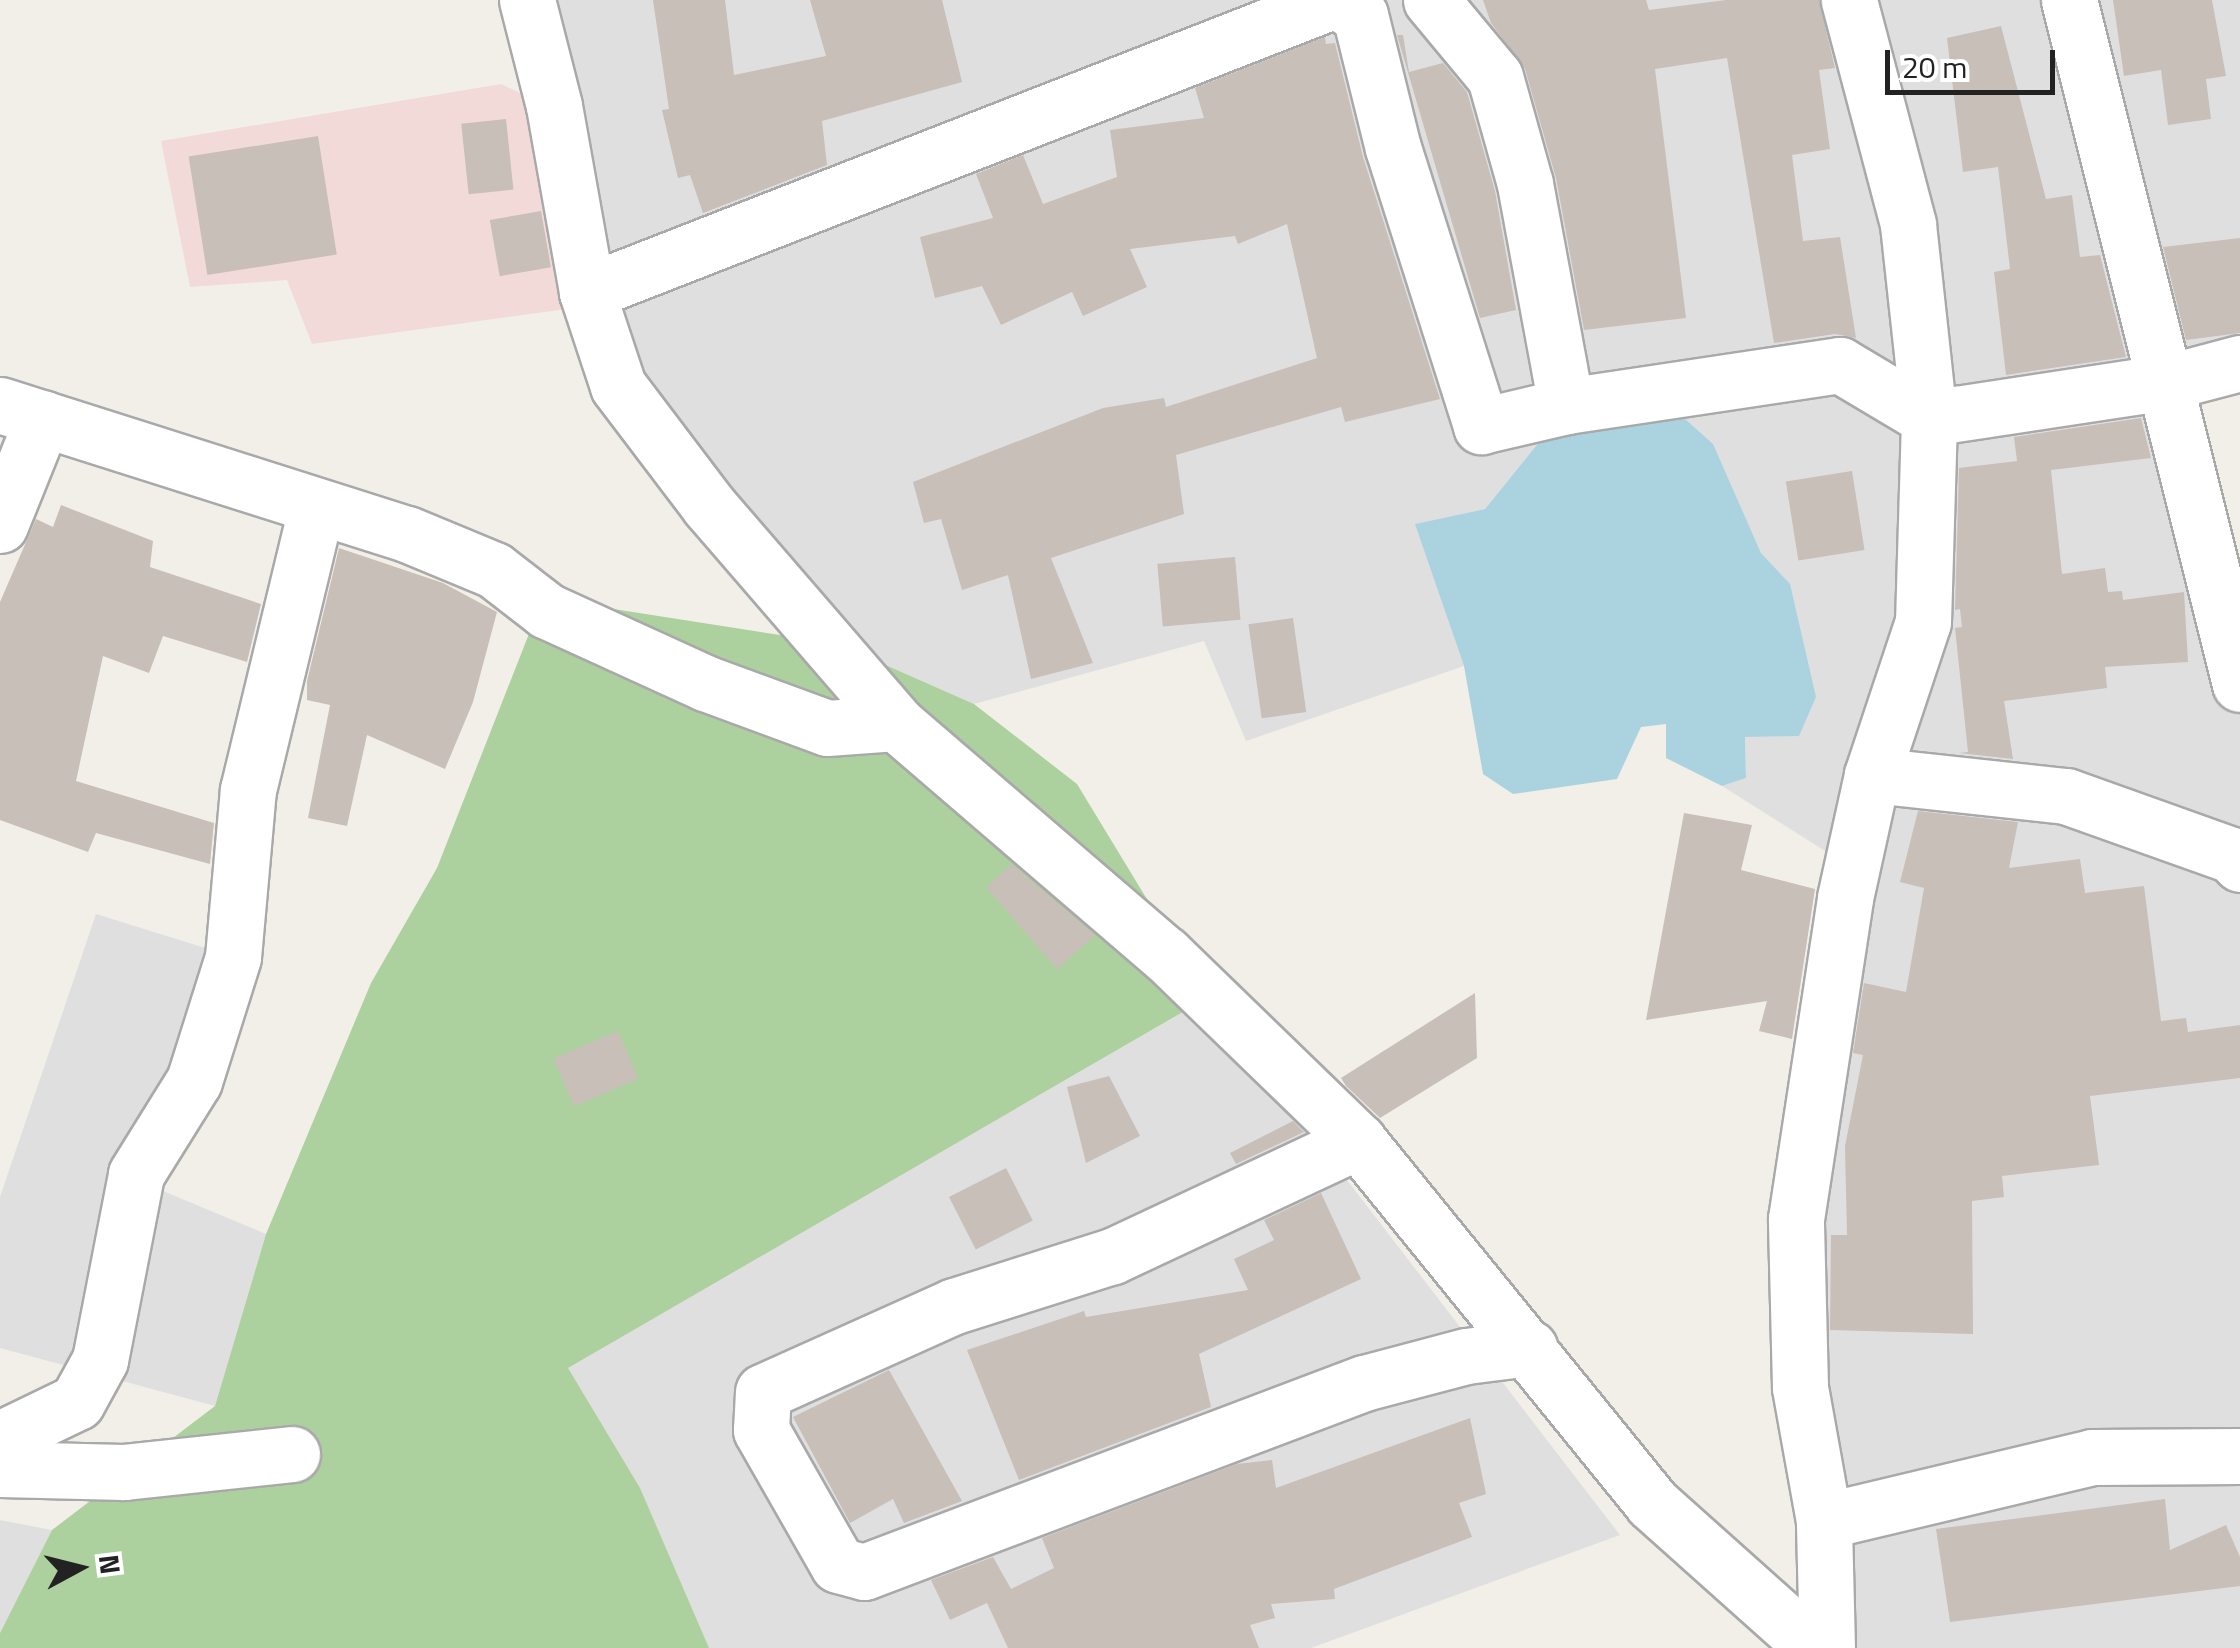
<!DOCTYPE html>
<html>
<head>
<meta charset="utf-8">
<style>
	body { margin:0 }
	#map { position:relative; width:2240px; height:1648px; overflow:hidden; background:#f2efe9; font-family:"Titillium Web",sans-serif }
	div>[style] { position:absolute }
	[style*='--x'] { left:calc(var(--x)*1px); top:calc(var(--y)*1px); width:calc(var(--w)*1px); rotate:calc(var(--a)*1deg) }
	.residential>* { inset:0; background:#e0dfdf }
	.commercial>* { inset:0; background:#f2dad9 }
	.forest>* { inset:0; background:#add19e }
	.water>* { inset:0; background:#aad3df }
	.building>* { inset:0; background:#c7bfb8; transform-origin:0 0 }
	.roads { filter:drop-shadow(2px 0 #a9a9a9) drop-shadow(-2px 0 #a9a9a9) drop-shadow(0 2px #a9a9a9) drop-shadow(0 -2px #a9a9a9) }
	.minor>* { height:55px; margin:-27.5px; padding:0 27.5px; transform-origin:27.5px; border-radius:27.5px; background:#fff }
	span { translate:-50% -50%; white-space:nowrap; text-align:center; line-height:1.15; -webkit-text-stroke:8px #fff; paint-order:stroke }
	.north { position:absolute; left:30px; top:1518px; width:100px; height:100px; -webkit-text-stroke:8px #fff; paint-order:stroke; rotate:83deg; font-size:28px; font-weight:700; line-height:40px; text-align:center; color:#222 }
	.north::after { content:''; display:block; margin:auto; width:35px; height:45px; background:#222; clip-path:polygon(50% 0,100% 100%,50% 72%,0 100%) }
	.scale { position:absolute; left:1885px; top:50px; width:170px; height:45px; box-sizing:border-box; border:5px solid #222; border-top:0; padding-left:12px; font-size:30px; line-height:35px; white-space:nowrap; color:#222; -webkit-text-stroke:8px #fff; paint-order:stroke }
</style>
</head>
<body>
<div id="map">
	<div class="residential">
		<div style="clip-path:polygon(519px 0,2240px 0,2240px 384px,2186px 401px,2240px 667px,2240px 1648px,1844px 1648px,1802px 1386px,1841px 861px,1722px 786px,1746px 778px,1745px 737px,1790px 585px,1761px 553px,1712px 444px,1552px 426px,1485px 509px,1416px 524px,1464px 666px,1246px 741px,1204px 641px,974px 704px,838px 644px,623px 382px)"></div>
		<div style="clip-path:polygon(96px 914px,218px 952px,127px 1176px,266px 1234px,215px 1406px,0 1348px,0 1197px)"></div>
		<div style="clip-path:polygon(1207px 998px,1620px 1535px,1311px 1648px,703px 1648px,567px 1368px)"></div>
		<div style="clip-path:polygon(0 1520px,52px 1530px,0 1633px)"></div>
	</div>
	<div class="commercial">
		<div style="clip-path:polygon(501px 84px,544px 104px,567px 309px,312px 344px,287px 280px,190px 287px,161px 141px)"></div>
	</div>
	<div class="forest">
		<div style="clip-path:polygon(543px 598px,838px 644px,974px 704px,1077px 784px,1207px 998px,568px 1368px,640px 1488px,709px 1648px,0 1648px,0 1633px,52px 1530px,215px 1406px,266px 1234px,371px 983px,437px 868px)"></div>
	</div>
	<div class="water">
		<div style="clip-path:polygon(1666px 402px,1713px 444px,1761px 553px,1790px 584px,1816px 697px,1799px 736px,1745px 737px,1746px 778px,1722px 786px,1666px 758px,1666px 724px,1641px 727px,1617px 779px,1513px 794px,1483px 774px,1464px 666px,1415px 524px,1485px 509px,1552px 426px)"></div>
	</div>
	<div class="building">
		<div style="clip-path:polygon(653px 0,725px 0,734px 75px,826px 56px,810px 0,942px 0,962px 82px,822px 121px,827px 165px,703px 213px,690px 175px,678px 178px,662px 110px,669px 109px)"></div>
		<div style="clip-path:polygon(1483px 0,1646px 0,1649px 10px,1726px 0,1819px 0,1835px 68px,1819px 70px,1830px 149px,1792px 155px,1803px 241px,1840px 237px,1856px 338px,1835px 334px,1774px 343px,1727px 58px,1655px 69px,1686px 318px,1584px 330px,1556px 178px,1525px 69px,1491px 23px)"></div>
		<div style="clip-path:polygon(2113px 0,2212px 0,2226px 76px,2206px 79px,2211px 119px,2168px 125px,2161px 70px,2124px 76px)"></div>
		<div style="clip-path:polygon(2001px 26px,2046px 199px,2072px 195px,2080px 257px,2100px 255px,2126px 357px,2006px 375px,1994px 272px,2010px 269px,1998px 167px,1963px 172px,1947px 38px)"></div>
		<div style="clip-path:polygon(1397px 35px,1403px 35px,1409px 72px,1443px 63px,1467px 92px,1495px 191px,1516px 310px,1480px 318px)"></div>
		<div style="clip-path:polygon(1325px 37px,1326px 44px,1335px 43px,1363px 157px,1440px 399px,1345px 422px,1341px 407px,1176px 455px,1184px 514px,1051px 558px,1093px 663px,1031px 679px,1008px 575px,962px 590px,941px 519px,924px 523px,913px 482px,1103px 408px,1164px 398px,1166px 407px,1317px 358px,1287px 224px,1238px 244px,1235px 236px,1130px 249px,1147px 287px,1083px 316px,1072px 292px,1001px 325px,982px 286px,935px 298px,920px 237px,993px 218px,976px 174px,1023px 155px,1043px 204px,1117px 177px,1110px 130px,1204px 118px,1195px 88px)"></div>
		<div style="left:506px;top:119px;width:71px;height:45px;rotate:84deg"></div>
		<div style="left:318px;top:136px;width:120px;height:131px;rotate:81deg"></div>
		<div style="left:541px;top:211px;width:57px;height:52px;rotate:80deg"></div>
		<div style="clip-path:polygon(2240px 238px,2240px 333px,2186px 340px,2163px 247px)"></div>
		<div style="clip-path:polygon(2141px 418px,2151px 458px,2051px 470px,2062px 574px,2105px 568px,2108px 592px,2122px 591px,2123px 600px,2184px 592px,2188px 662px,2105px 667px,2107px 688px,2004px 701px,2013px 759px,1959px 753px,1968px 752px,1955px 628px,1962px 627px,1960px 609px,1955px 610px,1959px 468px,2017px 461px,2014px 437px)"></div>
		<div style="left:1852px;top:471px;width:80px;height:67px;rotate:81deg"></div>
		<div style="clip-path:polygon(61px 505px,153px 541px,150px 567px,261px 604px,247px 662px,163px 636px,149px 673px,103px 656px,76px 781px,214px 823px,210px 864px,96px 833px,88px 852px,0 820px,0 602px,36px 519px,53px 527px)"></div>
		<div style="clip-path:polygon(339px 548px,443px 583px,497px 612px,473px 702px,445px 769px,367px 735px,347px 826px,308px 818px,330px 705px,307px 700px,307px 681px)"></div>
		<div style="left:1235px;top:557px;width:63px;height:78px;rotate:85deg"></div>
		<div style="left:1293px;top:618px;width:95px;height:45px;rotate:82deg"></div>
		<div style="clip-path:polygon(1918px 811px,2018px 822px,2009px 868px,2080px 859px,2085px 893px,2144px 886px,2161px 1021px,2186px 1018px,2188px 1032px,2240px 1025px,2240px 1078px,2090px 1096px,2099px 1165px,2002px 1176px,2004px 1197px,1972px 1201px,1973px 1334px,1830px 1330px,1831px 1235px,1847px 1235px,1845px 1146px,1863px 1055px,1853px 1053px,1864px 983px,1906px 992px,1924px 888px,1900px 882px)"></div>
		<div style="clip-path:polygon(1684px 813px,1752px 825px,1741px 870px,1815px 889px,1792px 1039px,1759px 1031px,1767px 1001px,1646px 1020px)"></div>
		<div style="clip-path:polygon(1012px 864px,1095px 935px,1057px 969px,986px 887px)"></div>
		<div style="clip-path:polygon(1475px 993px,1477px 1058px,1380px 1118px,1346px 1086px,1341px 1078px)"></div>
		<div style="left:618px;top:1031px;width:52px;height:70px;rotate:67deg"></div>
		<div style="clip-path:polygon(1109px 1076px,1140px 1136px,1086px 1163px,1067px 1087px)"></div>
		<div style="clip-path:polygon(1293px 1121px,1304px 1132px,1236px 1164px,1230px 1153px)"></div>
		<div style="left:1006px;top:1168px;width:59px;height:64px;rotate:63deg"></div>
		<div style="clip-path:polygon(1321px 1193px,1361px 1279px,1199px 1354px,1211px 1407px,1019px 1480px,967px 1350px,1084px 1311px,1086px 1317px,1248px 1290px,1234px 1259px,1274px 1240px,1264px 1220px)"></div>
		<div style="clip-path:polygon(889px 1370px,962px 1501px,904px 1523px,893px 1499px,850px 1523px,793px 1417px)"></div>
		<div style="clip-path:polygon(1470px 1418px,1486px 1494px,1459px 1503px,1472px 1537px,1334px 1589px,1335px 1599px,1271px 1604px,1275px 1618px,1250px 1625px,1259px 1648px,1008px 1648px,987px 1603px,950px 1620px,931px 1580px,993px 1557px,1011px 1589px,1054px 1568px,1042px 1538px,1237px 1464px,1272px 1460px,1276px 1488px)"></div>
		<div style="clip-path:polygon(2165px 1499px,2170px 1550px,2226px 1525px,2240px 1557px,2240px 1586px,1950px 1622px,1936px 1529px)"></div>
	</div>
	<div class="roads">
		<div class="minor">
			<div style="--x:527;--y:0;--w:109;--a:75.7"></div>
			<div style="--x:554;--y:106;--w:189;--a:79.9"></div>
			<div style="--x:587;--y:292;--w:99;--a:71.7"></div>
			<div style="--x:618;--y:386;--w:151;--a:52.8"></div>
			<div style="--x:709;--y:506;--w:286;--a:49.2"></div>
			<div style="--x:896;--y:723;--w:355;--a:40.7"></div>
			<div style="--x:1165;--y:954;--w:269;--a:44.1"></div>
			<div style="--x:1358;--y:1141;--w:466;--a:50.9"></div>
			<div style="--x:1652;--y:1503;--w:217;--a:41.8"></div>
			<div style="--x:1335;--y:0;--w:29;--a:31"></div>
			<div style="--x:1360;--y:15;--w:137;--a:76.1"></div>
			<div style="--x:1393;--y:148;--w:292;--a:72.4"></div>
			<div style="--x:1481;--y:426;--w:87;--a:-13.2"></div>
			<div style="--x:1566;--y:406;--w:277;--a:-8.5"></div>
			<div style="--x:1840;--y:365;--w:104;--a:30.8"></div>
			<div style="--x:1929;--y:418;--w:242;--a:-8.6"></div>
			<div style="--x:2168;--y:382;--w:74;--a:-14.8"></div>
			<div style="--x:1431;--y:0;--w:100;--a:50.3"></div>
			<div style="--x:1495;--y:77;--w:111;--a:74.3"></div>
			<div style="--x:1525;--y:184;--w:226;--a:79.5"></div>
			<div style="--x:2069;--y:0;--w:705;--a:75.96"></div>
			<div style="--x:587;--y:292;--w:803;--a:-21.32"></div>
			<div style="--x:0;--y:405;--w:427;--a:17.6"></div>
			<div style="--x:407;--y:534;--w:94;--a:22.5"></div>
			<div style="--x:494;--y:570;--w:67;--a:37.7"></div>
			<div style="--x:547;--y:611;--w:174;--a:24.5"></div>
			<div style="--x:705;--y:683;--w:130;--a:20.2"></div>
			<div style="--x:827;--y:728;--w:69;--a:-4.1"></div>
			<div style="--x:0;--y:525;--w:115;--a:-68.1"></div>
			<div style="--x:1872;--y:775;--w:195;--a:6.2"></div>
			<div style="--x:2066;--y:796;--w:176;--a:19.6"></div>
			<div style="--x:2232;--y:855;--w:12;--a:48"></div>
			<div style="--x:1358;--y:1141;--w:272;--a:154.9"></div>
			<div style="--x:1112;--y:1256;--w:166;--a:162.4"></div>
			<div style="--x:954;--y:1306;--w:209;--a:155.8"></div>
			<div style="--x:763;--y:1392;--w:38;--a:93"></div>
			<div style="--x:761;--y:1430;--w:155;--a:60.3"></div>
			<div style="--x:838;--y:1565;--w:27;--a:15"></div>
			<div style="--x:864;--y:1572;--w:535;--a:-20.71"></div>
			<div style="--x:1364;--y:1383;--w:106;--a:-14.8"></div>
			<div style="--x:1466;--y:1356;--w:64;--a:-7.2"></div>
			<div style="--x:0;--y:1439;--w:85;--a:-25.7"></div>
			<div style="--x:77;--y:1402;--w:48;--a:-61.3"></div>
			<div style="--x:100;--y:1360;--w:189;--a:-79"></div>
			<div style="--x:136;--y:1174;--w:110;--a:-58.1"></div>
			<div style="--x:194;--y:1081;--w:130;--a:-72.5"></div>
			<div style="--x:233;--y:957;--w:168;--a:-84.9"></div>
			<div style="--x:248;--y:790;--w:289;--a:-76.4"></div>
			<div style="--x:0;--y:1469;--w:124;--a:1.4"></div>
			<div style="--x:124;--y:1472;--w:169;--a:-6.1"></div>
			<div style="--x:1824;--y:1521;--w:276;--a:-13.4"></div>
			<div style="--x:2092;--y:1457;--w:148;--a:-0.4"></div>
			<div style="--x:1827;--y:1648;--w:127;--a:-91.4"></div>
			<div style="--x:1824;--y:1521;--w:136;--a:-100.2"></div>
			<div style="--x:1800;--y:1387;--w:168;--a:-91.4"></div>
			<div style="--x:1796;--y:1219;--w:325;--a:-81.3"></div>
			<div style="--x:1845;--y:898;--w:126;--a:-77.6"></div>
			<div style="--x:1872;--y:775;--w:161;--a:-71.6"></div>
			<div style="--x:1923;--y:622;--w:204;--a:-88.3"></div>
			<div style="--x:1929;--y:418;--w:195;--a:-96.2"></div>
			<div style="--x:1908;--y:224;--w:232;--a:-104.8"></div>
		</div>
	</div>
	<div class="north">N</div>
	<div class="scale">20 m</div>
</div>
</body>
</html>
